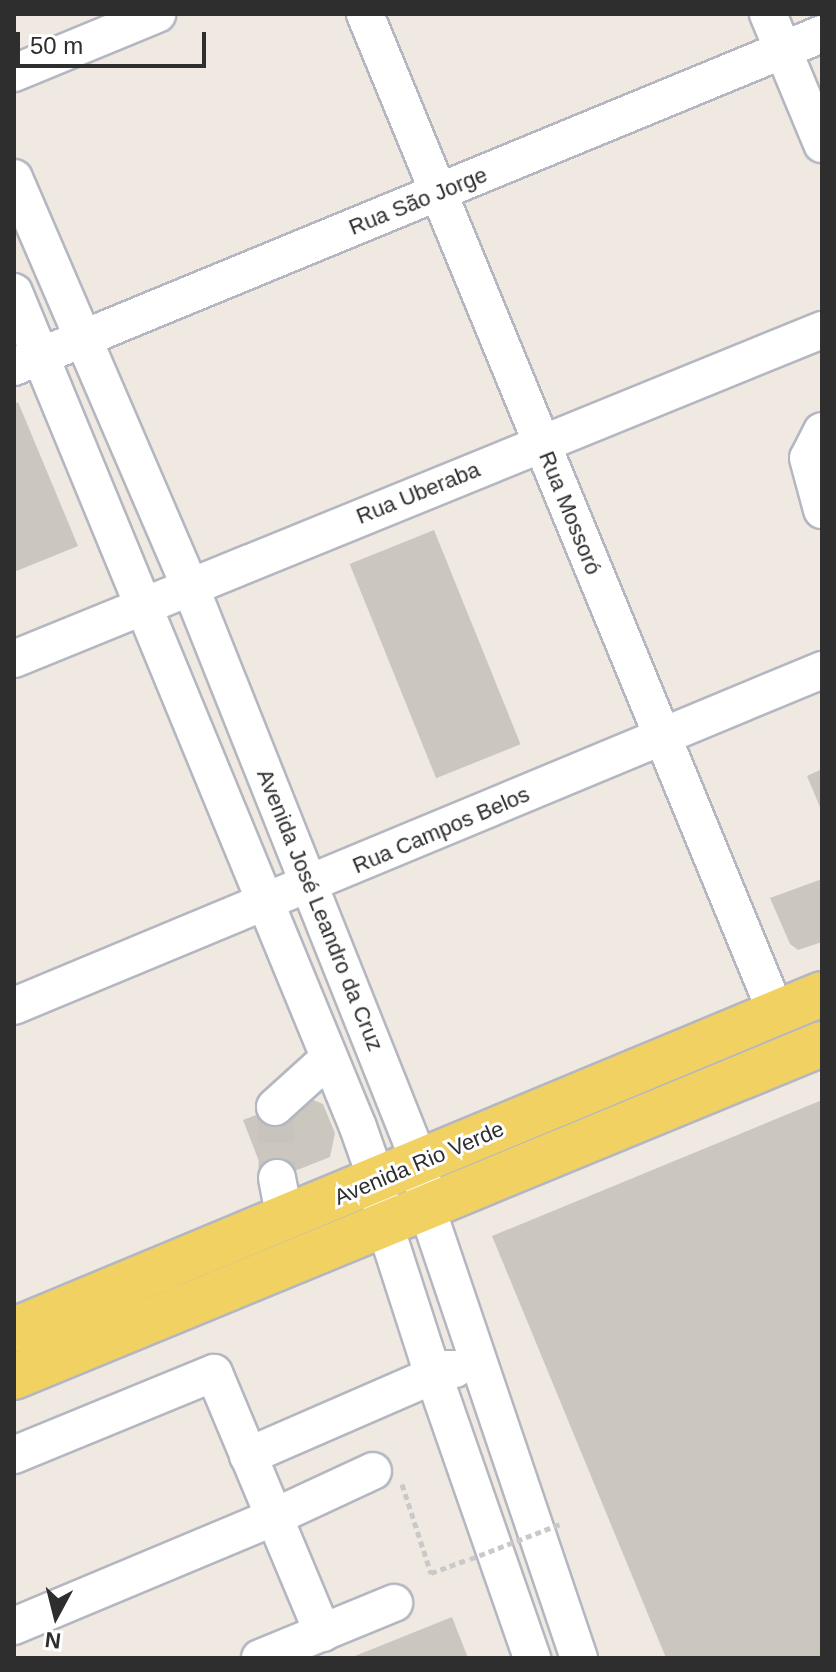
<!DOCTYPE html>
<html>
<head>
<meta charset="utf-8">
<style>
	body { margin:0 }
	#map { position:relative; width:836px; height:1672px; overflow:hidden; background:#efe9e1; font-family:Arial,sans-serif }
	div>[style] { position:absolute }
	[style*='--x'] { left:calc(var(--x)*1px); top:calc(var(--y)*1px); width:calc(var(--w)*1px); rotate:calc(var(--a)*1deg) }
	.building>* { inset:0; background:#cbc7bf; transform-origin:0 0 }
	.minor-tunnel>* { height:36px; margin-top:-18px; transform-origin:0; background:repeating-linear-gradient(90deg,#c8c4bd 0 36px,transparent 0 54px) }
	.path>* { height:5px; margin-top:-2.5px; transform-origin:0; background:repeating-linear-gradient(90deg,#c9c9c9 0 6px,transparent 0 10px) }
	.roads { filter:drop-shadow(2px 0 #b4b7c1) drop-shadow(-2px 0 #b4b7c1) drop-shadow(0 2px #b4b7c1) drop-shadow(0 -2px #b4b7c1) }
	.minor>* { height:36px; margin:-18px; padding:0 18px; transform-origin:18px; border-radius:18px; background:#fff }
	.major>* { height:44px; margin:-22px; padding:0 22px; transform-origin:22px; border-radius:22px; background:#f2d163 }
	.path-bridge>* { height:5px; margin-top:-2.5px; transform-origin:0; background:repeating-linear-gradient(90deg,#c9c9c9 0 6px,transparent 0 10px) }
	span { translate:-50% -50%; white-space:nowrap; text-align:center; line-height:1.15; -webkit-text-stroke:6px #fff; paint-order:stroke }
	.street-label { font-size:22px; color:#2e2e2e }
	.frame { position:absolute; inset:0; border:16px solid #2e2e2e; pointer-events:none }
	.north { position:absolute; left:16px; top:1576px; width:80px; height:80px; -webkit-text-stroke:6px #fff; paint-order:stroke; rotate:187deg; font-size:22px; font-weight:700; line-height:32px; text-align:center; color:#2e2e2e }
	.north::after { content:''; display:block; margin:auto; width:28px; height:36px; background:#2e2e2e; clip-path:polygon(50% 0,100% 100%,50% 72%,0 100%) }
	.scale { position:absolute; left:16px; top:32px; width:190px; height:36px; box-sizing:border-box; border:4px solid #2e2e2e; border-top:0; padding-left:10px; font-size:24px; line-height:28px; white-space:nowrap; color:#2e2e2e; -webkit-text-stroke:6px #fff; paint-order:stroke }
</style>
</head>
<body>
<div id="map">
	<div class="building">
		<div style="clip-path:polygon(18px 402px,78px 546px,14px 572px,14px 404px)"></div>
		<div style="left:434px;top:530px;width:231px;height:91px;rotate:68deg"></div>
		<div style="clip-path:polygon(822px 769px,822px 812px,807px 776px)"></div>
		<div style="clip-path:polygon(822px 879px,822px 942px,798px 950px,790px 944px,770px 898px)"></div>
		<div style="clip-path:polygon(304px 1096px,323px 1104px,335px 1133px,330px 1157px,267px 1182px,243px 1120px)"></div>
		<div style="clip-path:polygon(822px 1100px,822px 1658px,666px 1658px,492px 1236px)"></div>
		<div style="clip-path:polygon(452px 1617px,468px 1658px,350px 1658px)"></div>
	</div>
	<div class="minor-tunnel">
		<div style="--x:275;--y:1107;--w:71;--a:88.4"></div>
	</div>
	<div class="path">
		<div style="--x:402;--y:1484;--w:94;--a:72"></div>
		<div style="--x:431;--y:1573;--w:40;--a:-20.2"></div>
	</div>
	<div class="roads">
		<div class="minor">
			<div style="--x:365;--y:14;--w:1079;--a:67.62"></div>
			<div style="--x:768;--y:14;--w:141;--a:67.4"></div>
			<div style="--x:14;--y:73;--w:155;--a:-22.4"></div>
			<div style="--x:14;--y:178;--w:444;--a:66.7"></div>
			<div style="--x:190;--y:586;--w:621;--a:68.27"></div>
			<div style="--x:420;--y:1163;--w:47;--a:81.3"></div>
			<div style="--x:427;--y:1209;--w:474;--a:71.3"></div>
			<div style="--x:14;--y:292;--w:903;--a:67.61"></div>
			<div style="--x:358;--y:1127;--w:57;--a:70.6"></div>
			<div style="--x:377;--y:1181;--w:46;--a:79.9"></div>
			<div style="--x:385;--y:1226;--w:140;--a:72.1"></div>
			<div style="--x:428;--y:1359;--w:317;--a:70.8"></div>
			<div style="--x:14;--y:367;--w:874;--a:-22.4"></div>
			<div style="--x:822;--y:431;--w:30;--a:117"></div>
			<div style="--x:808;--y:458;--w:54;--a:74.9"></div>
			<div style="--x:14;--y:659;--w:872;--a:-22.16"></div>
			<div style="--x:14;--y:1006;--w:875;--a:-22.58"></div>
			<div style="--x:275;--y:1107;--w:73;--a:-42.2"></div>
			<div style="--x:277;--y:1178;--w:42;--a:79"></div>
			<div style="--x:14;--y:1455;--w:216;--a:-22.3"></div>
			<div style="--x:214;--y:1373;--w:282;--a:67.3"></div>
			<div style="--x:248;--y:1456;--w:218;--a:-23.5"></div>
			<div style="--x:448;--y:1369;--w:7;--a:0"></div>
			<div style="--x:14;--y:1626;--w:282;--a:-22.7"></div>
			<div style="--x:274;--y:1517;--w:109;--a:-24.9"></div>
			<div style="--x:260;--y:1658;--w:145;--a:-22.3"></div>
		</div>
		<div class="major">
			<div style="--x:14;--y:1330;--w:875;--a:-22.58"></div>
			<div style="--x:14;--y:1377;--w:874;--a:-22.4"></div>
		</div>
	</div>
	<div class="path-bridge">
		<div style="--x:470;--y:1559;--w:100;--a:-21.2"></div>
	</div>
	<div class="street-label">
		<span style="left:418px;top:201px;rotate:-22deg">Rua São Jorge</span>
		<span style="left:418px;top:493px;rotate:-22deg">Rua Uberaba</span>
		<span style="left:570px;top:513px;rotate:68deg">Rua Mossoró</span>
		<span style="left:441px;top:830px;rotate:-23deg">Rua Campos Belos</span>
		<span style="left:320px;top:910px;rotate:68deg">Avenida José Leandro da Cruz</span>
		<span style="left:419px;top:1163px;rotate:-23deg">Avenida Rio Verde</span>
	</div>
	<div class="frame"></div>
	<div class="north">N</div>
	<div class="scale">50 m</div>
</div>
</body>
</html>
